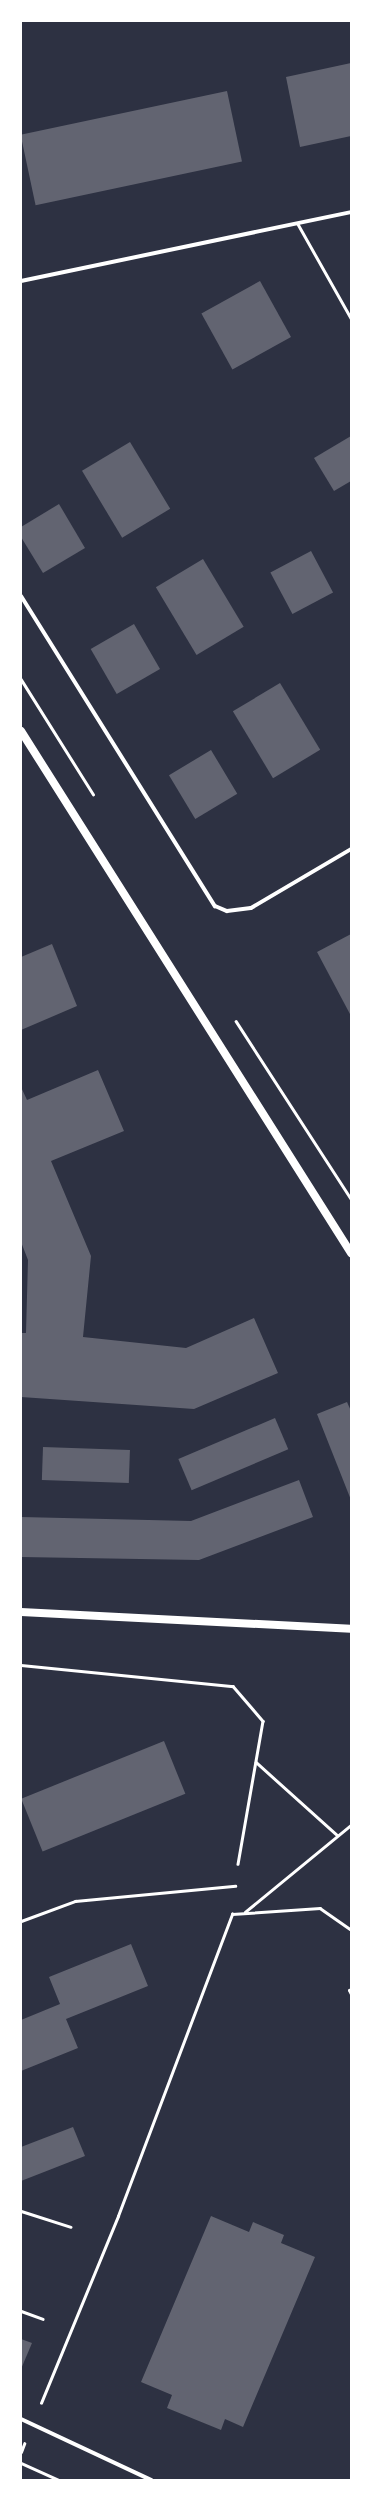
<!DOCTYPE html>
<html>
<head>
<meta charset="utf-8">
<style>
	body { margin:0 }
	#map { position:relative; width:372px; height:2501px; overflow:hidden; background:#2d3142; font-family:Overpass,sans-serif }
	div>[style] { position:absolute }
	[style*='--x'] { left:calc(var(--x)*1px); top:calc(var(--y)*1px); width:calc(var(--w)*1px); rotate:calc(var(--a)*1deg) }
	.building>* { inset:0; background:#626471; transform-origin:0 0 }
	.path>* { height:2.5px; margin:-1.25px; padding:0 1.25px; transform-origin:1.25px; border-radius:1.25px; background:#fff }
	.service>* { height:3px; margin:-1.5px; padding:0 1.5px; transform-origin:1.5px; border-radius:1.5px; background:#fff }
	.minor>* { height:4px; margin:-2px; padding:0 2px; transform-origin:2px; border-radius:2px; background:#fff }
	.secondary>* { height:8px; margin:-4px; padding:0 4px; transform-origin:4px; border-radius:4px; background:#fff }
	span { translate:-50% -50%; white-space:nowrap; text-align:center; line-height:1.15; -webkit-text-stroke:3px #fff; paint-order:stroke }
	.frame { position:absolute; inset:0; border:22px solid #fff; pointer-events:none }
</style>
</head>
<body>
<div id="map">
	<div class="building">
		<div style="clip-path:polygon(351px 63px,351px 136px,300px 147px,286px 77px)"></div>
		<div style="left:227px;top:91px;width:72px;height:211px;rotate:78deg"></div>
		<div style="left:260px;top:281px;width:64px;height:67px;rotate:61deg"></div>
		<div style="clip-path:polygon(351px 436px,351px 481px,334px 491px,314px 458px)"></div>
		<div style="left:130px;top:442px;width:78px;height:56px;rotate:59deg"></div>
		<div style="clip-path:polygon(59px 504px,85px 548px,43px 573px,21px 537px,21px 527px)"></div>
		<div style="left:311px;top:551px;width:47px;height:46px;rotate:62deg"></div>
		<div style="left:203px;top:559px;width:79px;height:55px;rotate:59deg"></div>
		<div style="left:134px;top:624px;width:52px;height:50px;rotate:60deg"></div>
		<div style="left:280px;top:683px;width:78px;height:55px;rotate:59deg"></div>
		<div style="left:211px;top:750px;width:51px;height:49px;rotate:59deg"></div>
		<div style="clip-path:polygon(351px 934px,351px 1016px,317px 952px)"></div>
		<div style="clip-path:polygon(52px 944px,77px 1006px,21px 1030px,21px 957px)"></div>
		<div style="clip-path:polygon(98px 1070px,124px 1131px,51px 1161px,91px 1256px,83px 1337px,186px 1348px,254px 1318px,278px 1373px,194px 1409px,21px 1397px,21px 1333px,26px 1333px,28px 1260px,21px 1242px,21px 1087px,27px 1100px)"></div>
		<div style="clip-path:polygon(347px 1402px,351px 1411px,351px 1500px,317px 1414px)"></div>
		<div style="left:275px;top:1418px;width:34px;height:105px;rotate:67deg"></div>
		<div style="left:43px;top:1447px;width:87px;height:33px;rotate:2deg"></div>
		<div style="clip-path:polygon(299px 1480px,313px 1517px,199px 1560px,21px 1557px,21px 1517px,191px 1521px)"></div>
		<div style="left:164px;top:1741px;width:57px;height:154px;rotate:68deg"></div>
		<div style="clip-path:polygon(131px 1944px,148px 1986px,66px 2019px,78px 2048px,21px 2071px,21px 2020px,60px 2004px,49px 1977px)"></div>
		<div style="clip-path:polygon(73px 2127px,85px 2156px,21px 2181px,21px 2147px)"></div>
		<div style="clip-path:polygon(211px 2216px,249px 2232px,253px 2222px,284px 2235px,281px 2243px,315px 2257px,243px 2427px,225px 2419px,221px 2430px,167px 2408px,172px 2395px,141px 2382px)"></div>
		<div style="clip-path:polygon(21px 2339px,32px 2343px,21px 2369px)"></div>
	</div>
	<div class="path">
		<div style="--x:21;--y:679;--w:136;--a:57.9"></div>
		<div style="--x:236;--y:1021;--w:212;--a:57.1"></div>
		<div style="--x:21;--y:1665;--w:213;--a:5.7"></div>
		<div style="--x:233;--y:1686;--w:46;--a:49.4"></div>
		<div style="--x:263;--y:1721;--w:145;--a:99.9"></div>
		<div style="--x:256;--y:1762;--w:109;--a:42"></div>
		<div style="--x:245;--y:1912;--w:137;--a:-39.4"></div>
		<div style="--x:41;--y:2403;--w:202;--a:-67.6"></div>
		<div style="--x:118;--y:2216;--w:323;--a:-69.3"></div>
		<div style="--x:232;--y:1914;--w:88;--a:-3.9"></div>
		<div style="--x:320;--y:1908;--w:38;--a:35"></div>
		<div style="--x:21;--y:2452;--w:9;--a:-69"></div>
		<div style="--x:21;--y:2463;--w:42;--a:24.1"></div>
	</div>
	<div class="service">
		<div style="--x:297;--y:223;--w:110;--a:60.6"></div>
		<div style="--x:21;--y:1921;--w:58;--a:-20.3"></div>
		<div style="--x:75;--y:1901;--w:161;--a:-5.4"></div>
		<div style="--x:351;--y:1989;--w:2;--a:153"></div>
		<div style="--x:349;--y:1990;--w:4;--a:63"></div>
		<div style="--x:21;--y:2211;--w:52;--a:17.7"></div>
		<div style="--x:21;--y:2311;--w:23;--a:20"></div>
	</div>
	<div class="minor">
		<div style="--x:21;--y:281;--w:337;--a:-11.8"></div>
		<div style="--x:21;--y:596;--w:366;--a:58"></div>
		<div style="--x:215;--y:906;--w:13;--a:23"></div>
		<div style="--x:227;--y:911;--w:24;--a:-7"></div>
		<div style="--x:251;--y:908;--w:116;--a:-30.5"></div>
		<div style="--x:21;--y:2419;--w:144;--a:25.1"></div>
	</div>
	<div class="secondary">
		<div style="--x:21;--y:731;--w:618;--a:57.7"></div>
		<div style="--x:21;--y:1612;--w:330;--a:2.9"></div>
	</div>
	<div class="frame"></div>
</div>
</body>
</html>
